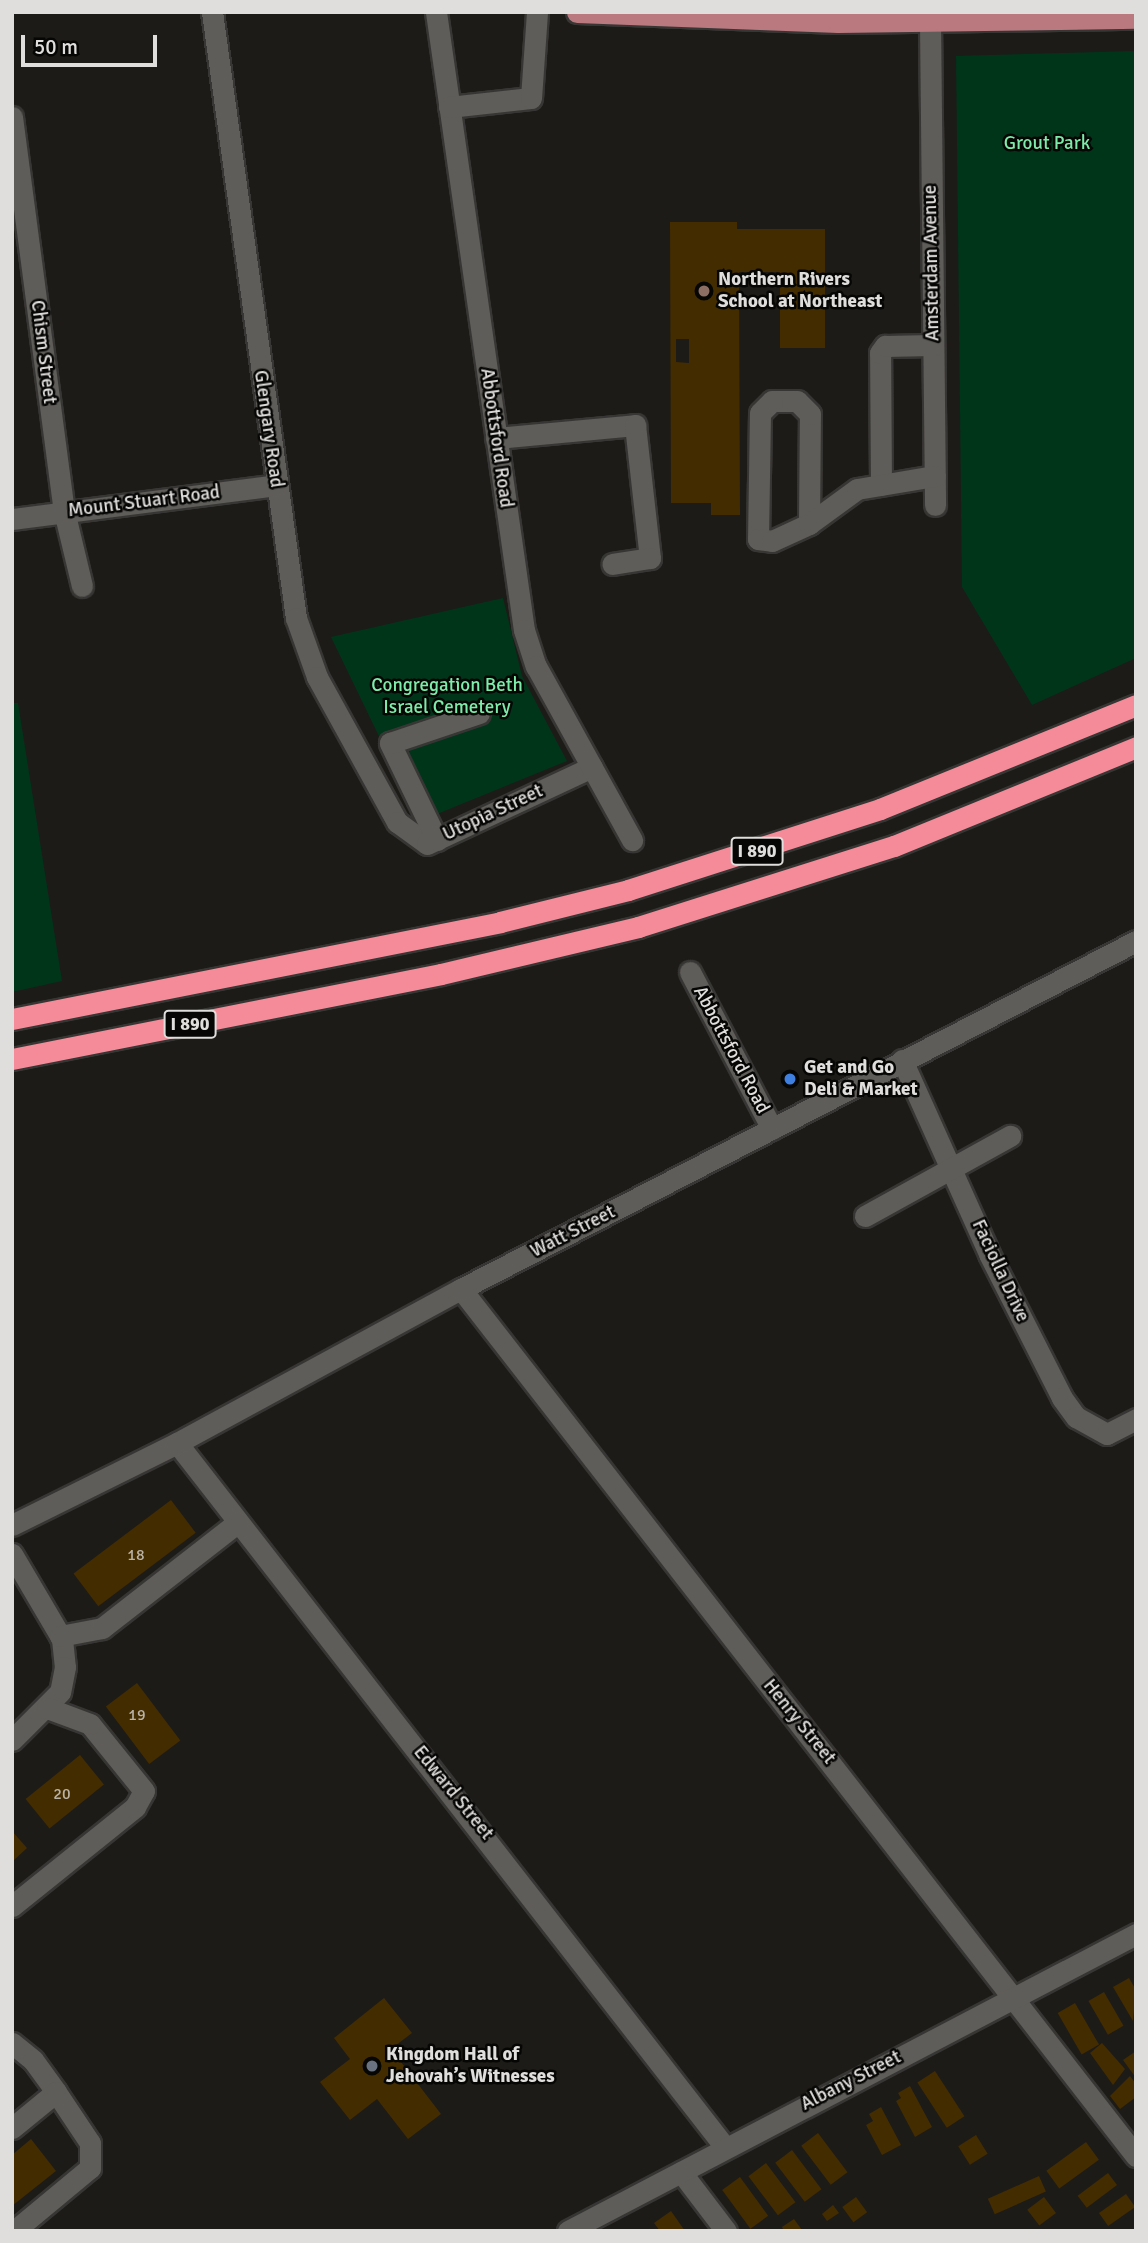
<!DOCTYPE html>
<html>
<head>
<meta charset="utf-8">
<style>
	body { margin:0 }
	#map { position:relative; width:1148px; height:2243px; overflow:hidden; background:#1d1b17; font-family:Signika,sans-serif }
	div>[style] { position:absolute }
	[style*='--x'] { left:calc(var(--x)*1px); top:calc(var(--y)*1px); width:calc(var(--w)*1px); rotate:calc(var(--a)*1deg) }
	.green>* { inset:0; background:#00351a }
	.building>* { inset:0; background:#432c00; transform-origin:0 0 }
	.roads { filter:drop-shadow(2px 0 #373634) drop-shadow(-2px 0 #373634) drop-shadow(0 2px #373634) drop-shadow(0 -2px #373634) }
	.minor>* { height:21px; margin:-10.5px; padding:0 10.5px; transform-origin:10.5px; border-radius:10.5px; background:#5f5d59 }
	.major>* { height:21px; margin:-10.5px; padding:0 10.5px; transform-origin:10.5px; border-radius:10.5px; background:#b9797f }
	.highway>* { height:21px; margin:-10.5px; padding:0 10.5px; transform-origin:10.5px; border-radius:10.5px; background:#f58b98 }
	.dots>* { width:19px; height:19px; translate:-50% -50%; box-sizing:border-box; border:4px solid #060605; border-radius:50% }
	span { translate:-50% -50%; white-space:nowrap; text-align:center; line-height:1.15; -webkit-text-stroke:5px #060605; paint-order:stroke }
	.number-label { font-size:16px; color:#b9b2a5 }
	.number-label span { -webkit-text-stroke-width:0 }
	.shield-label span { padding:2px 5px; background:#060605; border:2px solid; border-radius:5px; -webkit-text-stroke-width:0 }
	.shield-label { font-size:18px; color:#e0dedc; font-weight:700 }
	.park-label { font-size:19px; color:#7deca8 }
	.street-label { font-size:19px; color:#e0dedc }
	.poi-label { font-size:19px; color:#e0dedc; font-weight:700 }
	.left { translate:0 -50%; text-align:left }
	.frame { position:absolute; inset:0; border:14px solid #e0dedc; pointer-events:none }
	.scale { position:absolute; left:21px; top:35px; width:136px; height:32px; box-sizing:border-box; border:4px solid #e0dedc; border-top:0; padding-left:9px; font-size:21px; line-height:24px; white-space:nowrap; color:#e0dedc; -webkit-text-stroke:5px #060605; paint-order:stroke }
</style>
</head>
<body>
<div id="map">
	<div class="green">
		<div style="clip-path:polygon(1136px 51px,1136px 658px,1032px 705px,962px 587px,956px 56px)"></div>
		<div style="clip-path:polygon(503px 598px,522px 676px,567px 761px,420px 821px,331px 637px)"></div>
		<div style="clip-path:polygon(12px 703px,18px 703px,62px 981px,12px 992px)"></div>
	</div>
	<div class="building">
		<div style="clip-path:polygon(evenodd,670px 222px,737px 222px,737px 229px,825px 229px,825px 348px,780px 348px,780px 272px,739px 272px,740px 515px,711px 515px,711px 503px,671px 503px,670px 222px,676px 339px,689px 339px,689px 363px,676px 362px,676px 339px)"></div>
		<div style="left:171px;top:1500px;width:41px;height:122px;rotate:53deg"></div>
		<div style="left:137px;top:1683px;width:72px;height:39px;rotate:53deg"></div>
		<div style="left:80px;top:1755px;width:38px;height:70px;rotate:51deg"></div>
		<div style="clip-path:polygon(12px 1831px,27px 1848px,12px 1862px)"></div>
		<div style="clip-path:polygon(1129px 1978px,1136px 1990px,1133px 2021px,1113px 1987px)"></div>
		<div style="left:1104px;top:1992px;width:39px;height:18px;rotate:60deg"></div>
		<div style="clip-path:polygon(384px 1998px,412px 2033px,391px 2049px,441px 2114px,408px 2139px,377px 2099px,350px 2120px,320px 2082px,350px 2059px,334px 2038px)"></div>
		<div style="left:1075px;top:2003px;width:48px;height:20px;rotate:60deg"></div>
		<div style="clip-path:polygon(1102px 2043px,1125px 2069px,1113px 2085px,1090px 2053px)"></div>
		<div style="clip-path:polygon(1136px 2051px,1136px 2078px,1123px 2060px)"></div>
		<div style="left:935px;top:2071px;width:54px;height:21px;rotate:57deg"></div>
		<div style="clip-path:polygon(1130px 2076px,1136px 2084px,1136px 2097px,1120px 2109px,1110px 2096px)"></div>
		<div style="clip-path:polygon(910px 2086px,932px 2127px,915px 2137px,896px 2101px,901px 2098px,898px 2093px)"></div>
		<div style="clip-path:polygon(881px 2107px,901px 2145px,882px 2155px,866px 2125px,873px 2121px,869px 2114px)"></div>
		<div style="left:818px;top:2133px;width:49px;height:21px;rotate:53deg"></div>
		<div style="left:976px;top:2135px;width:22px;height:21px;rotate:58deg"></div>
		<div style="clip-path:polygon(31px 2139px,56px 2171px,12px 2206px,12px 2155px)"></div>
		<div style="left:1086px;top:2142px;width:22px;height:49px;rotate:54deg"></div>
		<div style="left:792px;top:2150px;width:49px;height:21px;rotate:53deg"></div>
		<div style="left:766px;top:2163px;width:49px;height:22px;rotate:53deg"></div>
		<div style="left:1108px;top:2173px;width:15px;height:38px;rotate:53deg"></div>
		<div style="left:1039px;top:2176px;width:17px;height:56px;rotate:66deg"></div>
		<div style="left:740px;top:2177px;width:48px;height:22px;rotate:54deg"></div>
		<div style="left:1126px;top:2194px;width:16px;height:33px;rotate:55deg"></div>
		<div style="left:856px;top:2197px;width:19px;height:17px;rotate:54deg"></div>
		<div style="left:1044px;top:2197px;width:20px;height:21px;rotate:53deg"></div>
		<div style="clip-path:polygon(833px 2205px,839px 2213px,827px 2221px,822px 2214px)"></div>
		<div style="clip-path:polygon(671px 2211px,685px 2231px,660px 2231px,654px 2223px)"></div>
		<div style="clip-path:polygon(794px 2219px,802px 2230px,784px 2231px,782px 2227px)"></div>
	</div>
	<div class="roads">
		<div class="minor">
			<div style="--x:212;--y:12;--w:612;--a:82.11"></div>
			<div style="--x:296;--y:618;--w:63;--a:70.4"></div>
			<div style="--x:317;--y:677;--w:166;--a:61.1"></div>
			<div style="--x:397;--y:822;--w:37;--a:36"></div>
			<div style="--x:427;--y:844;--w:182;--a:-25"></div>
			<div style="--x:436;--y:12;--w:624;--a:81.9"></div>
			<div style="--x:524;--y:630;--w:38;--a:72"></div>
			<div style="--x:536;--y:666;--w:199;--a:61.1"></div>
			<div style="--x:930;--y:21;--w:484;--a:89.4"></div>
			<div style="--x:449;--y:107;--w:82;--a:-6.3"></div>
			<div style="--x:531;--y:98;--w:86;--a:-86"></div>
			<div style="--x:12;--y:117;--w:397;--a:82.5"></div>
			<div style="--x:64;--y:511;--w:77;--a:76.5"></div>
			<div style="--x:496;--y:438;--w:140;--a:-5.3"></div>
			<div style="--x:635;--y:425;--w:134;--a:83.6"></div>
			<div style="--x:650;--y:558;--w:38;--a:171"></div>
			<div style="--x:881;--y:485;--w:132;--a:-90.4"></div>
			<div style="--x:880;--y:353;--w:9;--a:-54"></div>
			<div style="--x:885;--y:346;--w:48;--a:-1.2"></div>
			<div style="--x:12;--y:519;--w:266;--a:-7.3"></div>
			<div style="--x:809;--y:524;--w:110;--a:-89.5"></div>
			<div style="--x:810;--y:414;--w:18;--a:-135"></div>
			<div style="--x:797;--y:401;--w:25;--a:180"></div>
			<div style="--x:772;--y:401;--w:17;--a:135"></div>
			<div style="--x:760;--y:413;--w:126;--a:90.9"></div>
			<div style="--x:758;--y:539;--w:14;--a:8"></div>
			<div style="--x:772;--y:541;--w:41;--a:-24.7"></div>
			<div style="--x:809;--y:524;--w:59;--a:-36.1"></div>
			<div style="--x:857;--y:489;--w:79;--a:-9.5"></div>
			<div style="--x:437;--y:840;--w:108;--a:-115.9"></div>
			<div style="--x:390;--y:743;--w:94;--a:-18.6"></div>
			<div style="--x:690;--y:972;--w:177;--a:62.4"></div>
			<div style="--x:902;--y:1060;--w:213;--a:65.8"></div>
			<div style="--x:989;--y:1254;--w:161;--a:63.1"></div>
			<div style="--x:1062;--y:1398;--w:24;--a:54"></div>
			<div style="--x:1076;--y:1417;--w:35;--a:29"></div>
			<div style="--x:1107;--y:1434;--w:33;--a:-27"></div>
			<div style="--x:865;--y:1216;--w:166;--a:-28.9"></div>
			<div style="--x:461;--y:1289;--w:1099;--a:52.1"></div>
			<div style="--x:177;--y:1443;--w:891;--a:52.11"></div>
			<div style="--x:12;--y:1525;--w:184;--a:-26.4"></div>
			<div style="--x:177;--y:1443;--w:323;--a:-28.5"></div>
			<div style="--x:461;--y:1289;--w:759;--a:-27.27"></div>
			<div style="--x:12;--y:1554;--w:99;--a:59.5"></div>
			<div style="--x:62;--y:1639;--w:28;--a:84"></div>
			<div style="--x:65;--y:1667;--w:25;--a:101"></div>
			<div style="--x:60;--y:1692;--w:68;--a:135"></div>
			<div style="--x:60;--y:1636;--w:43;--a:-10.8"></div>
			<div style="--x:102;--y:1628;--w:172;--a:-37.9"></div>
			<div style="--x:12;--y:1906;--w:158;--a:-38.8"></div>
			<div style="--x:135;--y:1807;--w:18;--a:-61"></div>
			<div style="--x:144;--y:1791;--w:86;--a:-128.9"></div>
			<div style="--x:90;--y:1724;--w:46;--a:-159.6"></div>
			<div style="--x:12;--y:2043;--w:27;--a:39"></div>
			<div style="--x:33;--y:2060;--w:39;--a:54"></div>
			<div style="--x:56;--y:2092;--w:57;--a:140.7"></div>
			<div style="--x:681;--y:2172;--w:74;--a:52.7"></div>
			<div style="--x:14;--y:2231;--w:99;--a:-39.7"></div>
			<div style="--x:90;--y:2168;--w:25;--a:-90"></div>
			<div style="--x:90;--y:2143;--w:61;--a:-123.7"></div>
			<div style="--x:568;--y:2231;--w:641;--a:-27.6"></div>
		</div>
		<div class="major">
			<div style="--x:577;--y:12;--w:261;--a:2.2"></div>
			<div style="--x:838;--y:22;--w:298;--a:-0.8"></div>
		</div>
		<div class="highway">
			<div style="--x:12;--y:1019;--w:498;--a:-11.2"></div>
			<div style="--x:500;--y:922;--w:132;--a:-14"></div>
			<div style="--x:628;--y:890;--w:265;--a:-17.8"></div>
			<div style="--x:880;--y:809;--w:276;--a:-22.1"></div>
			<div style="--x:12;--y:1059;--w:437;--a:-11.2"></div>
			<div style="--x:441;--y:974;--w:203;--a:-13.4"></div>
			<div style="--x:638;--y:927;--w:269;--a:-17.6"></div>
			<div style="--x:894;--y:846;--w:261;--a:-22.2"></div>
		</div>
	</div>
	<div class="dots">
		<div style="left:704px;top:291px;background:#8d6e63"></div>
		<div style="left:790px;top:1079px;background:#3f7fe0"></div>
		<div style="left:372px;top:2066px;background:#6b7280"></div>
	</div>
	<div class="number-label">
		<span style="left:136px;top:1555px">18</span>
		<span style="left:137px;top:1715px">19</span>
		<span style="left:62px;top:1794px">20</span>
	</div>
	<div class="shield-label">
		<span style="left:757px;top:851px">I 890</span>
		<span style="left:190px;top:1024px">I 890</span>
	</div>
	<div class="park-label">
		<span style="left:1047px;top:144px">Grout Park</span>
		<span style="left:447px;top:697px">Congregation Beth<br>Israel Cemetery</span>
	</div>
	<div class="street-label">
		<span style="left:932px;top:263px;rotate:-91deg">Amsterdam Avenue</span>
		<span style="left:43px;top:352px;rotate:83deg">Chism Street</span>
		<span style="left:268px;top:429px;rotate:82deg">Glengary Road</span>
		<span style="left:496px;top:438px;rotate:82deg">Abbottsford Road</span>
		<span style="left:144px;top:502px;rotate:-7deg">Mount Stuart Road</span>
		<span style="left:493px;top:813px;rotate:-25deg">Utopia Street</span>
		<span style="left:731px;top:1050px;rotate:62deg">Abbottsford Road</span>
		<span style="left:573px;top:1232px;rotate:-27deg">Watt Street</span>
		<span style="left:1000px;top:1271px;rotate:65deg">Faciolla Drive</span>
		<span style="left:799px;top:1722px;rotate:51deg">Henry Street</span>
		<span style="left:453px;top:1793px;rotate:51deg">Edward Street</span>
		<span style="left:851px;top:2081px;rotate:-27deg">Albany Street</span>
	</div>
	<div class="poi-label">
		<span class="left" style="left:718px;top:291px">Northern Rivers<br>School at Northeast</span>
		<span class="left" style="left:804px;top:1079px">Get and Go<br>Deli &amp; Market</span>
		<span class="left" style="left:386px;top:2066px">Kingdom Hall of<br>Jehovah’s Witnesses</span>
	</div>
	<div class="frame"></div>
	<div class="scale">50 m</div>
</div>
</body>
</html>
